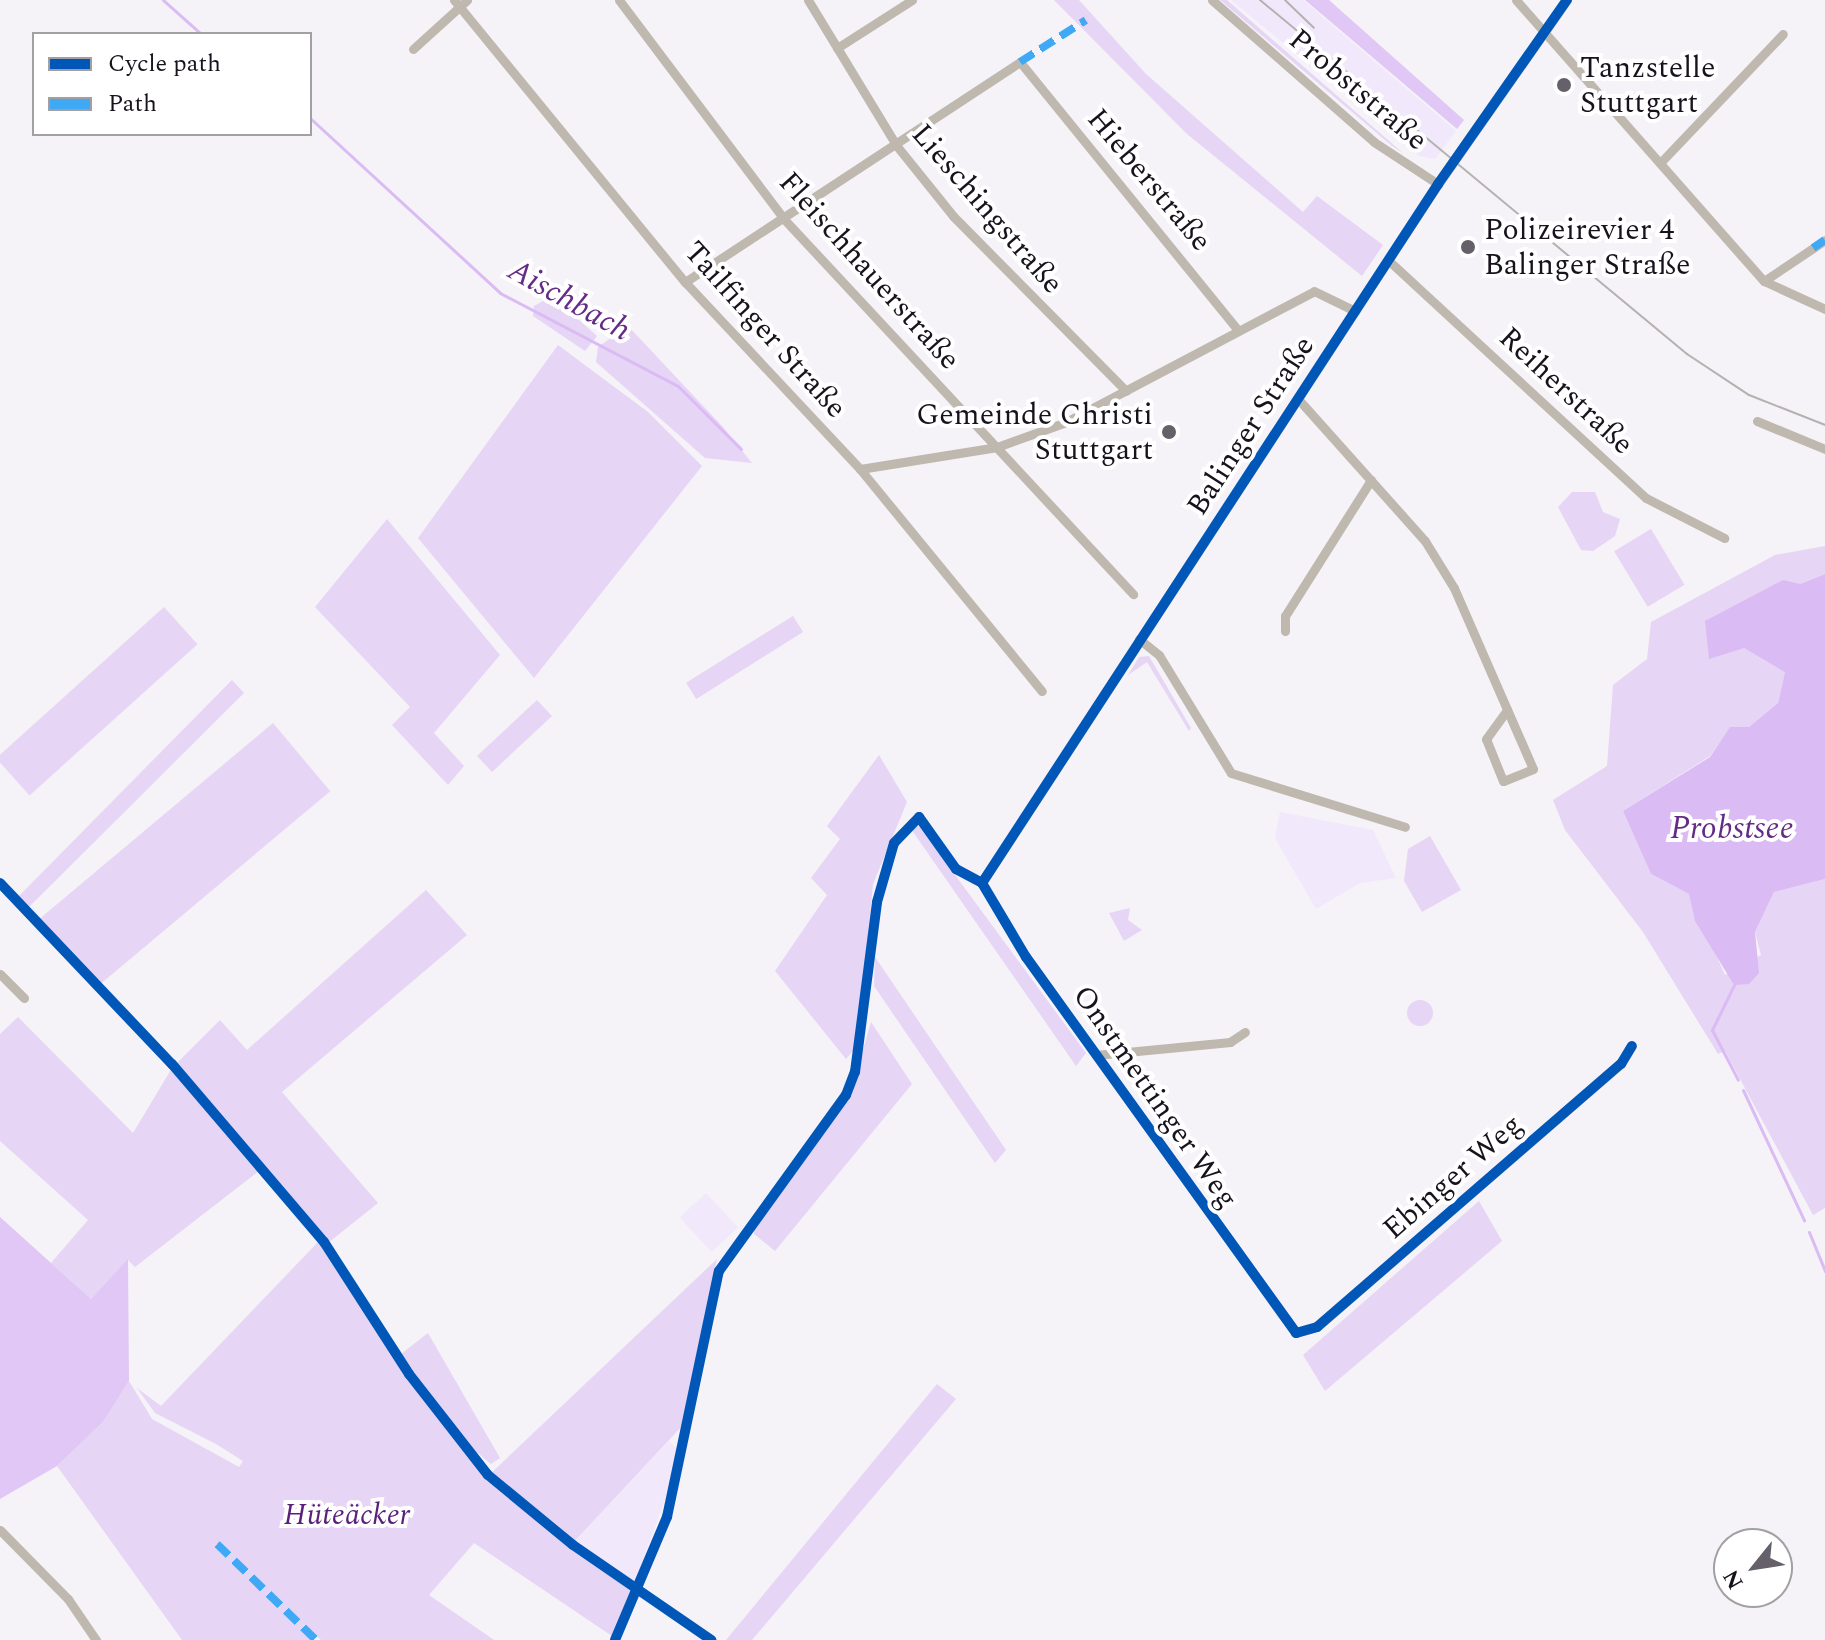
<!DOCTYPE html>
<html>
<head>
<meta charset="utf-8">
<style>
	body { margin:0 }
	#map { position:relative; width:1825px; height:1640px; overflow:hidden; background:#f5f2f8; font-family:Spectral,serif }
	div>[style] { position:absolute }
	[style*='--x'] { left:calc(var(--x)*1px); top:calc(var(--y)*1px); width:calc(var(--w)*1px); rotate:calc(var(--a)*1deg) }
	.built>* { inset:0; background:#f2e8fb; transform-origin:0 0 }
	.green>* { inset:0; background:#e6d5f5; transform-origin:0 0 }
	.round { border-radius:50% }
	.forest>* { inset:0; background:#e1c7f5 }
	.water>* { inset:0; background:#dbbbf4 }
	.stream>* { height:3px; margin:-1.5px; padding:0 1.5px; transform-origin:1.5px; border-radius:1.5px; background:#dbbbf4 }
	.minor>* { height:9px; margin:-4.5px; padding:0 4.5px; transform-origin:4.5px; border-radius:4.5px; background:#beb8ae }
	.tram>* { height:2px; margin:-1px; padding:0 1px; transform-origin:1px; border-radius:1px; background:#b4b1af }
	.quiet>* { height:8px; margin-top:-4px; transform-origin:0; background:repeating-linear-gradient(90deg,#3fa9f5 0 16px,transparent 0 24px) }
	.cycleway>* { height:10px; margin:-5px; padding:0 5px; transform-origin:5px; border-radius:5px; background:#0057b8 }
	.dots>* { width:22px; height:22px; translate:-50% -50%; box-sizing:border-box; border:4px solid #fff; border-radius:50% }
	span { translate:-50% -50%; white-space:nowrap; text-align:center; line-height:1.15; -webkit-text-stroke:8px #fff; paint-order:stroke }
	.poi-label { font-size:30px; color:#18121c }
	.left { translate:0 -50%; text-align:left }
	.right { translate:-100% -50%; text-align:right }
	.street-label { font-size:30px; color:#18121c }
	.park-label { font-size:30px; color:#5a217c; font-style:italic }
	.water-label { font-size:32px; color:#642c86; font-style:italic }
	.legend { position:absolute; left:32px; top:32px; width:280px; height:104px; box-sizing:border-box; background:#fff; border:2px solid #a3a0a4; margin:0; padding:10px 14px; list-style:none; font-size:24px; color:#18121c }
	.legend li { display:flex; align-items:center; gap:16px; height:40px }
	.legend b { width:40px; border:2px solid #a3a0a4 }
	.north { position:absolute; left:1713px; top:1528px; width:80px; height:80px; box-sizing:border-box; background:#fff; border:2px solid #a3a0a4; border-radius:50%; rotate:240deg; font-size:22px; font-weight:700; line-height:32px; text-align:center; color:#18121c }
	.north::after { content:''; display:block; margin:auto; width:28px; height:36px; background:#656069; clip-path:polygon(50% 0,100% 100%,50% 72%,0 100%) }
</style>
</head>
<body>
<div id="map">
	<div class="built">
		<div style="clip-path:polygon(1231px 0,1303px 0,1456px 131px,1435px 159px,1419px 156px)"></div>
		<div style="clip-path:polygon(1280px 812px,1373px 830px,1396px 878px,1360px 883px,1316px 909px,1275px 838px)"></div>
		<div style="left:706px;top:1193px;width:47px;height:36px;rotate:47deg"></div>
		<div style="clip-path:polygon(669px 1441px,677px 1449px,671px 1482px,635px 1582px,574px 1541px)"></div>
	</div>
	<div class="green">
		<div style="clip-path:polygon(1054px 0,1079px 0,1146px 74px,1303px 212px,1317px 196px,1383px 245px,1362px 276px,1187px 134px)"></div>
		<div style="clip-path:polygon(1220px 0,1227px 0,1404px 154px,1391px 145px)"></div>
		<div style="clip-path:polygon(552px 296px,597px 336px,585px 351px,533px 316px,534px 306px)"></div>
		<div style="clip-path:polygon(628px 326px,722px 426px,752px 463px,705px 458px,596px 362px,598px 347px)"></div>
		<div style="clip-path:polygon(558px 345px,648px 412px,702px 466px,534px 678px,418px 538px)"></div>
		<div style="clip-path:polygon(1572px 492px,1595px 492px,1603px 512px,1620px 519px,1615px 536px,1593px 551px,1581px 550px,1558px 507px)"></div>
		<div style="clip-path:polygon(387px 519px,500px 655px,434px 733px,464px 766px,448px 785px,392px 725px,410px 707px,315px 607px)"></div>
		<div style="left:1651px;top:529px;width:65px;height:43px;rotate:59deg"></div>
		<div style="clip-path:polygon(1825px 546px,1825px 574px,1800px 584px,1725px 651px,1744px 648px,1778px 664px,1785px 672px,1778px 703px,1749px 727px,1730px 728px,1710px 756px,1623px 811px,1651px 874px,1689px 894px,1725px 975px,1761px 955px,1755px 932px,1774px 892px,1825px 879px,1825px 1208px,1813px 1215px,1725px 1051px,1718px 1054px,1643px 932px,1565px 830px,1553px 800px,1607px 766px,1613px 685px,1647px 659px,1651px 622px,1775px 555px)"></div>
		<div style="left:164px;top:607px;width:50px;height:226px;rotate:48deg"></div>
		<div style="left:793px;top:616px;width:19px;height:126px;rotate:58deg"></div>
		<div style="clip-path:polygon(1149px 656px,1191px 728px,1189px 731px,1147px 662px,1128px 675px,1139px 657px)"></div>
		<div style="clip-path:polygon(232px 680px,244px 693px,28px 908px,18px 897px)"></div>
		<div style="left:537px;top:700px;width:22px;height:82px;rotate:47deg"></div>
		<div style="left:273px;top:723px;width:89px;height:305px;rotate:50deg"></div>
		<div style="clip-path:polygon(879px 755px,907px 802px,873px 884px,857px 1046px,846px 1059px,775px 971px,827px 895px,811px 878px,840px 839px,827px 826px)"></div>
		<div style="clip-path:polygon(919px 826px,1086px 1053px,1076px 1066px,911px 829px)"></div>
		<div style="clip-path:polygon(1430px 836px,1461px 890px,1422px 912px,1404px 881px,1408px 849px)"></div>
		<div style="clip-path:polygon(426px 890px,467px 935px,282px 1092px,378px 1203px,328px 1243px,264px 1167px,135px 1267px,128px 1260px,91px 1299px,51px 1263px,88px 1220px,0 1141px,0 1034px,18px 1017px,133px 1133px,172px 1068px,220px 1020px,247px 1050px)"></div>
		<div style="clip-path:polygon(1130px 908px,1128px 920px,1142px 930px,1124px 941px,1109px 913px)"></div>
		<div style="clip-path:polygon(875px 957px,1006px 1150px,995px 1163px,874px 986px)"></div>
		<div class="round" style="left:1407px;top:1000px;width:26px;height:26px"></div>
		<div style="clip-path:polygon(871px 1022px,912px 1084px,775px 1251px,754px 1234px,754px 1224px,848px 1101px)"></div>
		<div style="clip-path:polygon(1479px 1201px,1502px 1241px,1325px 1391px,1303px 1355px)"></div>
		<div style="clip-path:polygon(318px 1242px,405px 1375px,487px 1477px,717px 1259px,685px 1423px,569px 1547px,633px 1591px,612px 1636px,474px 1543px,429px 1595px,494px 1640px,321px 1640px,303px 1624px,312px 1640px,182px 1640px,57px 1466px,103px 1422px,129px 1381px,152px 1419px,239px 1467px,243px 1461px,216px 1444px,155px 1413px,137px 1388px,161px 1406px)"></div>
		<div style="clip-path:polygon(428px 1333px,500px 1458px,491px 1464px,462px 1440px,401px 1354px)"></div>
		<div style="clip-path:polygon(937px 1384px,956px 1399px,752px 1640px,726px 1640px)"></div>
	</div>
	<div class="forest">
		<div style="clip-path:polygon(1305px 0,1329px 0,1464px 120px,1457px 129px)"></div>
		<div style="clip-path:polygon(0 1217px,91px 1299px,128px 1259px,129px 1381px,103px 1422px,57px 1466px,0 1499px)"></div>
	</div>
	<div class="water">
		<div style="clip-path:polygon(1825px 574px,1825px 879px,1774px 892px,1755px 932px,1759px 973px,1749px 984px,1734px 985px,1695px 921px,1689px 894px,1651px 874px,1623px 811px,1710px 757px,1730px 727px,1749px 727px,1778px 703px,1785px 672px,1744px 648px,1709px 659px,1705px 621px,1783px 580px,1800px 584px)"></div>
	</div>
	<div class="stream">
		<div style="--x:163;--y:0;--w:51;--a:41.8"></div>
		<div style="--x:310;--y:118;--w:258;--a:42.6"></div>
		<div style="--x:500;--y:293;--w:201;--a:27.6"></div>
		<div style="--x:678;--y:386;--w:89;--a:45"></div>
		<div style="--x:1734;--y:985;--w:50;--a:116.1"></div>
		<div style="--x:1712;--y:1030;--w:56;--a:62.5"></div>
		<div style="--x:1743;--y:1090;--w:144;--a:64.9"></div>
		<div style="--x:1809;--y:1232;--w:42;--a:67.7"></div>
	</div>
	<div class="minor">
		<div style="--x:454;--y:0;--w:365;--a:50.7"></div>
		<div style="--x:685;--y:282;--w:256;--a:46.9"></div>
		<div style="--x:860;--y:469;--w:287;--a:50.7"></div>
		<div style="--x:619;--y:0;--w:273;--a:53"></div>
		<div style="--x:783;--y:218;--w:514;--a:47.05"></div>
		<div style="--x:808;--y:0;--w:170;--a:58.7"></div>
		<div style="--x:896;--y:145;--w:91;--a:51.2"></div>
		<div style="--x:953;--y:216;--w:246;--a:45.3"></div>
		<div style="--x:1212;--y:0;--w:215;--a:41.2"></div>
		<div style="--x:1374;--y:142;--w:77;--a:33.3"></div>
		<div style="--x:1516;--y:0;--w:375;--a:48.6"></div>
		<div style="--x:1764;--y:281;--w:67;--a:24.7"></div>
		<div style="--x:1567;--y:0;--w:225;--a:125"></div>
		<div style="--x:1438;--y:184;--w:835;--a:123.12"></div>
		<div style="--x:982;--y:883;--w:86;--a:59.3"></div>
		<div style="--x:1026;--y:957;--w:463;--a:54.3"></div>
		<div style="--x:1296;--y:1333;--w:22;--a:-16"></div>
		<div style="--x:1317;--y:1327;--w:402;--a:-40.9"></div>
		<div style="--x:1621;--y:1064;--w:21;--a:-59"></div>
		<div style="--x:837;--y:48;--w:89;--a:-32.6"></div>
		<div style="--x:413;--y:49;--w:73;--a:-42.2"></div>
		<div style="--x:1660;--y:163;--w:178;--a:-46.4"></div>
		<div style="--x:1388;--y:260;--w:351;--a:42.7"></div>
		<div style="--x:1646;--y:498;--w:88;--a:27.1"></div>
		<div style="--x:1764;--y:281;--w:73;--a:-33.9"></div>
		<div style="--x:685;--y:282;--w:401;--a:-33.3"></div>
		<div style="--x:1020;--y:62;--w:345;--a:50.9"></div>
		<div style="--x:1299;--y:400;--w:189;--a:48.2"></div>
		<div style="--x:1425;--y:541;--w:55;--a:58.3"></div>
		<div style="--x:1454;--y:588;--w:197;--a:66.4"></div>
		<div style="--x:1533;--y:769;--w:32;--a:158"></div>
		<div style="--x:1503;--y:781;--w:45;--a:-112"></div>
		<div style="--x:1486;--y:739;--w:36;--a:-54"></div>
		<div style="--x:1757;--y:421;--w:74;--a:22.4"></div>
		<div style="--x:860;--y:469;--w:139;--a:-9.1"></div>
		<div style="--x:997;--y:447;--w:73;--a:-19.9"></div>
		<div style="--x:1066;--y:422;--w:280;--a:-27.8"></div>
		<div style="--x:1314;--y:291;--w:46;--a:26"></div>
		<div style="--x:1285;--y:631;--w:15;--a:-90"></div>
		<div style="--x:1285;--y:616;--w:161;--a:-57.7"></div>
		<div style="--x:1139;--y:639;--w:26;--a:39"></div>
		<div style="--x:1159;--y:655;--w:138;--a:58.6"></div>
		<div style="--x:1231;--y:773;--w:182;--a:17.2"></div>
		<div style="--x:0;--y:974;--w:34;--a:45"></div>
		<div style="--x:1096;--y:1055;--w:135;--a:-5.5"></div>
		<div style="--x:1230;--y:1042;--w:18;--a:-34"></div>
		<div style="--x:0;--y:1530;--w:97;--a:45.4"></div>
		<div style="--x:68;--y:1599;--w:50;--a:55.7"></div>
	</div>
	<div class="tram">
		<div style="--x:1260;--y:0;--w:555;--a:39.66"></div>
		<div style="--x:1687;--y:354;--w:74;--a:33.5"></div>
		<div style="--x:1749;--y:395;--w:82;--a:21.5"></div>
		<div style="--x:1285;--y:0;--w:40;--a:44"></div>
	</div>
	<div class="quiet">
		<div style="--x:1020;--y:62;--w:78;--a:-32.5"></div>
		<div style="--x:1813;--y:248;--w:14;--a:-34"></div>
		<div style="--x:217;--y:1544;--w:138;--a:44.1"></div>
	</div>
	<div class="cycleway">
		<div style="--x:0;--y:883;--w:250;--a:46.5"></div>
		<div style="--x:172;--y:1064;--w:234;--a:49.5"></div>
		<div style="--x:324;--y:1242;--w:157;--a:57.2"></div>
		<div style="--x:409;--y:1374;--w:128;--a:52"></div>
		<div style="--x:488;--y:1475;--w:110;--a:39.5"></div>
		<div style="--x:573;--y:1545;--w:168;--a:34.5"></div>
		<div style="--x:982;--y:883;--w:835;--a:-56.88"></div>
		<div style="--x:1438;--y:184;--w:225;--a:-55"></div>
		<div style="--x:982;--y:883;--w:86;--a:59.3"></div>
		<div style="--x:1026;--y:957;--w:463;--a:54.3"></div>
		<div style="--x:1296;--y:1333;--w:22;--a:-16"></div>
		<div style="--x:1317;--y:1327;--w:402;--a:-40.9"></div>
		<div style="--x:1621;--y:1064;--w:21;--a:-59"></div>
		<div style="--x:615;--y:1640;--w:134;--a:-67.1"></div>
		<div style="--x:667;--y:1517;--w:251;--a:-78.1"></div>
		<div style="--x:719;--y:1271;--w:217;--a:-54.2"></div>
		<div style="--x:846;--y:1095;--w:25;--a:-69"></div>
		<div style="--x:855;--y:1072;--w:171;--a:-82.6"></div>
		<div style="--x:877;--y:902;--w:61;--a:-73.9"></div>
		<div style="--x:894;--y:843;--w:36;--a:-46"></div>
		<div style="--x:919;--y:817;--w:64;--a:54.6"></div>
		<div style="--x:956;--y:869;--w:30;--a:28"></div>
	</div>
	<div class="dots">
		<div style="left:1564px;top:85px;background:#656069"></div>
		<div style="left:1468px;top:247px;background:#656069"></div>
		<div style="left:1169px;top:432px;background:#656069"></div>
	</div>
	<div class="poi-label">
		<span class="left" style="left:1580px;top:85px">Tanzstelle<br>Stuttgart</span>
		<span class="left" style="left:1484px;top:247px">Polizeirevier 4<br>Balinger Straße</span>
		<span class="right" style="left:1153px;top:432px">Gemeinde Christi<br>Stuttgart</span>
	</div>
	<div class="street-label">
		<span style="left:1358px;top:90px;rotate:40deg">Probststraße</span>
		<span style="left:1149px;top:180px;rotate:50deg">Hieberstraße</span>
		<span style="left:987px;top:209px;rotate:49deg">Lieschingstraße</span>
		<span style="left:869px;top:271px;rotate:48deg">Fleischhauerstraße</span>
		<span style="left:765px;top:330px;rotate:48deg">Tailfinger Straße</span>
		<span style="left:1566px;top:391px;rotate:43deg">Reiherstraße</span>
		<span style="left:1251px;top:426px;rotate:-57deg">Balinger Straße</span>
		<span style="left:1155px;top:1097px;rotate:55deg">Onstmettinger Weg</span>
		<span style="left:1453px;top:1177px;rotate:-41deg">Ebinger Weg</span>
	</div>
	<div class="park-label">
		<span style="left:347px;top:1515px">Hüteäcker</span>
	</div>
	<div class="water-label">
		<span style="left:569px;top:301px;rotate:29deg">Aischbach</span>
		<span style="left:1732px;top:829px">Probstsee</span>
	</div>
	<ul class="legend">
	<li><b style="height:10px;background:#0057b8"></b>Cycle path</li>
	<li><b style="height:10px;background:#3fa9f5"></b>Path</li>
	</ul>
	<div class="north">N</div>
</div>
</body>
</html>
